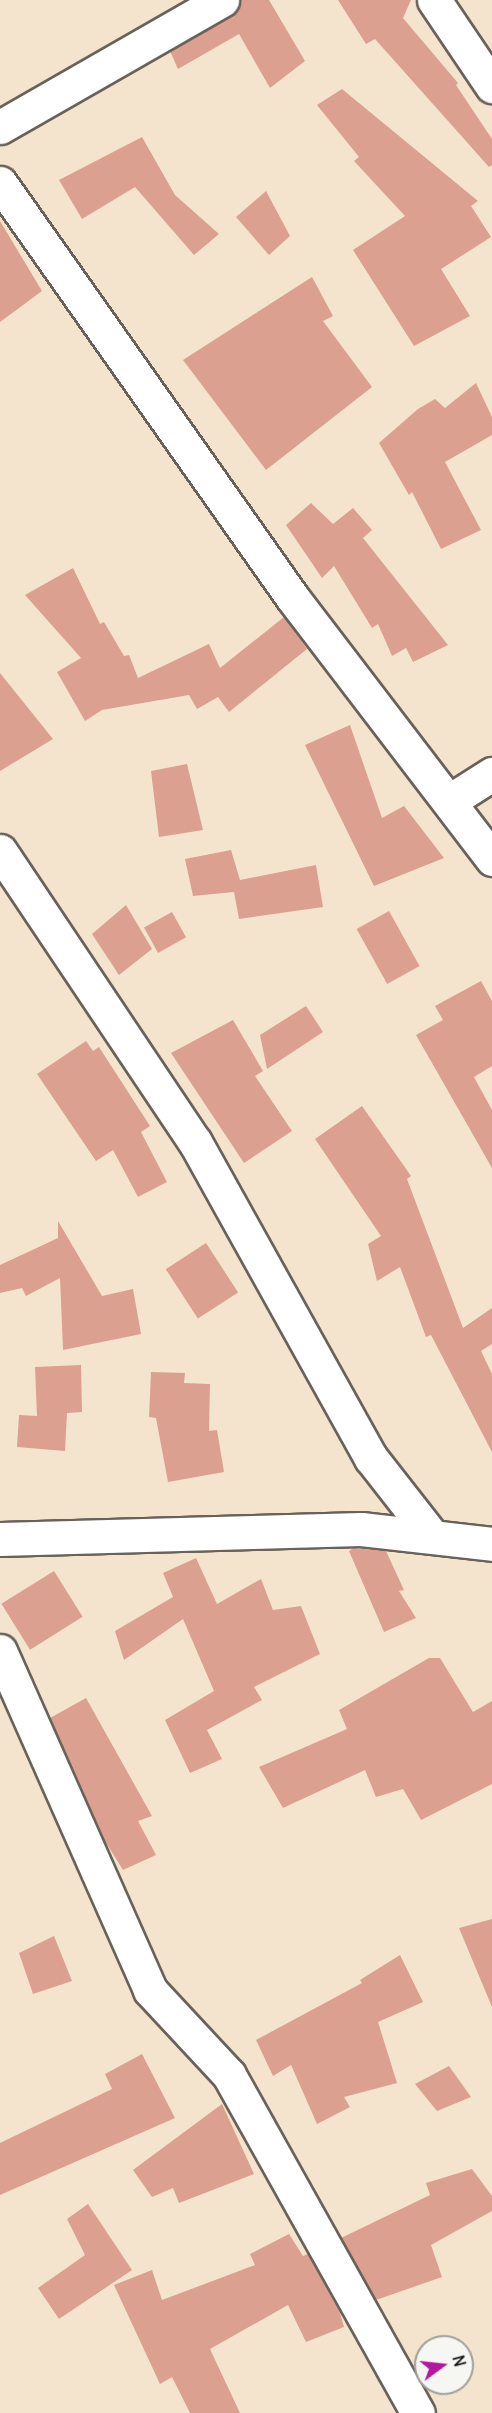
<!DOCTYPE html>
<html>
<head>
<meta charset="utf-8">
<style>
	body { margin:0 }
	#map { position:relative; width:492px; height:2413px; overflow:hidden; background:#f4e4cd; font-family:Delius,sans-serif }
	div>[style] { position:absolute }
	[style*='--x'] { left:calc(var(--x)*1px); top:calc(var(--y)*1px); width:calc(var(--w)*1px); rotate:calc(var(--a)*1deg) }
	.building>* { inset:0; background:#dca090; transform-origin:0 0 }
	.roads { filter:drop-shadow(2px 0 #68625a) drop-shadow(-2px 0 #68625a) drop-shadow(0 2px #68625a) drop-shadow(0 -2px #68625a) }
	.minor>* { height:33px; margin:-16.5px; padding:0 16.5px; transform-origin:16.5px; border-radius:16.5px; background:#fff }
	span { translate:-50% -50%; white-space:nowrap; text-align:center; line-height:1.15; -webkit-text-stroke:5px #f6f6f2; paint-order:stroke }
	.north { position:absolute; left:414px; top:2335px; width:60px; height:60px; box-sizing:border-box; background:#f6f6f2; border:2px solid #9f9f9c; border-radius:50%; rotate:75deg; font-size:16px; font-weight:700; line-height:24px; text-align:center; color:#1c1c1c }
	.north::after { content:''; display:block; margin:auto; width:21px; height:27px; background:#b5179e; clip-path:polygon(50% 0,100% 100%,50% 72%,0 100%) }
</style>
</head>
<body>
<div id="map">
	<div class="building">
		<div style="clip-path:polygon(241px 0,269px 0,305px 61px,270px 88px,239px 34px,178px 69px,170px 51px,231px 16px)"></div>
		<div style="clip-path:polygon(338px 0,411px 0,403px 18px,458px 83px,456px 85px,492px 139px,492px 165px,489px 167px,375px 39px,366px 44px)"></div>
		<div style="clip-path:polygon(342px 89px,478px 201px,471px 206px,491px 237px,441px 269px,470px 316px,414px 346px,353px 250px,405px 216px,354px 161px,359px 157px,317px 105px)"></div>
		<div style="clip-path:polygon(142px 137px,175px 195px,219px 234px,194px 255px,135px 187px,82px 219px,59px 180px)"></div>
		<div style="clip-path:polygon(266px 191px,290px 236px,269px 255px,236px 217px)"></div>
		<div style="clip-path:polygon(0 221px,42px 291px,0 322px)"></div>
		<div style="clip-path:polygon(312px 277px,333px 316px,323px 321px,372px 387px,266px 470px,183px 360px)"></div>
		<div style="clip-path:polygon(476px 383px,492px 417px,492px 435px,445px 462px,481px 530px,441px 549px,412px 492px,409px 495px,379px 443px,418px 409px,435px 399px,445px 408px)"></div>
		<div style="clip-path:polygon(311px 503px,333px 524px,353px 508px,372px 530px,363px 538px,448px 645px,413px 662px,406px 648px,392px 656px,378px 624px,372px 628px,334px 566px,322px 578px,286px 525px)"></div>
		<div style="clip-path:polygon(73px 568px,100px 624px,104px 622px,124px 656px,129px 655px,138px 678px,209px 644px,220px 668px,284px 617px,307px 649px,229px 712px,218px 697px,197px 709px,189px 695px,102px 710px,85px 721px,57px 672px,81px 658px,25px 595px)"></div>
		<div style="clip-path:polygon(0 673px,53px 739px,0 771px)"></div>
		<div style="clip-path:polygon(350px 725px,382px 818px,404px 806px,444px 858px,374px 886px,305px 745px)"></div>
		<div style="clip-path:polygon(187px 764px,203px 830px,159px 837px,151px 771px)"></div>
		<div style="clip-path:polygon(231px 850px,240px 880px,316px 865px,323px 907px,239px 919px,234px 892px,193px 896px,185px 859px)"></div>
		<div style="clip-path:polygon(126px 905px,152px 949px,119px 975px,92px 934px)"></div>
		<div style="left:389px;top:911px;width:63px;height:37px;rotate:61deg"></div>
		<div style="left:172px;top:912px;width:29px;height:32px;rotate:61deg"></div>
		<div style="clip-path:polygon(481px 981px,492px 1001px,492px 1066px,474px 1077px,492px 1110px,492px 1168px,416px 1035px,443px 1020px,435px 1006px)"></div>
		<div style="clip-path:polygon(306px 1006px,323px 1032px,267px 1069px,260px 1035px)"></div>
		<div style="clip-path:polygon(233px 1020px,263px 1071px,255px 1076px,292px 1131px,244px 1163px,171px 1053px)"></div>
		<div style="clip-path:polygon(86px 1041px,93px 1051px,99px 1047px,150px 1126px,141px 1132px,167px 1182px,138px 1197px,113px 1150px,96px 1161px,37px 1074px)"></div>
		<div style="clip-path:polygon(362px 1106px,411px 1176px,407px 1179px,463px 1328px,492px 1308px,492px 1344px,481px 1351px,492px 1374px,492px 1452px,431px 1335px,426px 1337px,400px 1267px,377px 1281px,368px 1244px,381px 1236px,315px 1139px)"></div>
		<div style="clip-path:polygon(58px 1221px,102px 1296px,133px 1289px,141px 1334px,63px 1350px,60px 1278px,26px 1296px,22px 1288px,0 1293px,0 1265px,58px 1238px)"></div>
		<div style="left:206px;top:1243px;width:59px;height:48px;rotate:57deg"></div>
		<div style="clip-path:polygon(81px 1365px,82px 1412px,67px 1413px,65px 1451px,17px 1447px,19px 1415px,37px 1416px,35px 1367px)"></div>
		<div style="clip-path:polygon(151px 1372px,185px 1373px,184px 1383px,210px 1384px,209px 1431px,217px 1430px,224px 1472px,168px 1482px,156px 1418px,149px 1417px)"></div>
		<div style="clip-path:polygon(354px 1548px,386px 1551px,404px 1590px,399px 1591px,416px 1618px,384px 1632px,349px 1551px)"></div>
		<div style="clip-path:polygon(196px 1558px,217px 1604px,261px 1579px,273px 1610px,301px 1606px,320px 1654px,254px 1687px,262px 1700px,207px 1730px,222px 1759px,190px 1773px,165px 1720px,214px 1691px,183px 1619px,124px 1660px,115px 1631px,173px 1597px,163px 1573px)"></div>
		<div style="left:54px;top:1571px;width:54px;height:62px;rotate:58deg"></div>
		<div style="clip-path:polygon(429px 1658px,440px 1658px,473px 1712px,492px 1701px,492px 1784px,421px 1820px,403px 1789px,376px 1797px,365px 1770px,283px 1808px,259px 1767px,347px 1729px,339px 1710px)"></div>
		<div style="clip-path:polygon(86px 1698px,152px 1816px,138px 1821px,156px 1855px,123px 1870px,103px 1838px,50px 1718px)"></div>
		<div style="clip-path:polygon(492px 1919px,492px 2007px,459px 1928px)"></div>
		<div style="clip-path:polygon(54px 1936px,72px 1981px,33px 1994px,19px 1953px)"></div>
		<div style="clip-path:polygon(400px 1955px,423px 2002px,378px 2022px,397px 2083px,344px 2097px,350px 2107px,317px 2124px,291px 2065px,273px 2076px,256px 2040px,362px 1983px,360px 1980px)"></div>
		<div style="clip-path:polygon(142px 2054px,175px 2118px,0 2195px,0 2143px,112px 2089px,105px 2074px)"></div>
		<div style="clip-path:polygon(449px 2066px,471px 2097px,437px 2111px,415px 2084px)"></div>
		<div style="clip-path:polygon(222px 2104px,254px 2174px,179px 2203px,173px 2188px,152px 2197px,133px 2170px)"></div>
		<div style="clip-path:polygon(472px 2169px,492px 2196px,492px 2211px,431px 2245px,442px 2277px,376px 2300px,341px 2238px,430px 2195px,426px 2183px)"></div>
		<div style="clip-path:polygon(88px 2204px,132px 2270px,59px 2319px,38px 2288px,85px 2255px,67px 2219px)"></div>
		<div style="clip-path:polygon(289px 2234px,303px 2256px,308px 2254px,340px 2313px,344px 2327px,306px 2342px,288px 2305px,210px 2349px,240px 2413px,190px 2413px,172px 2377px,160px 2384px,114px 2285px,152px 2270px,162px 2300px,255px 2265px,250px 2254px)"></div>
	</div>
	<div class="roads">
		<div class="minor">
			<div style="--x:434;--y:0;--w:104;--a:56"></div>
			<div style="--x:0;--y:127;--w:256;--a:-29.8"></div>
			<div style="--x:0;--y:183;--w:507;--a:54.8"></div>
			<div style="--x:292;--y:597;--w:330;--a:52.6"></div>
			<div style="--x:451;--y:800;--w:49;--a:-32.4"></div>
			<div style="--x:0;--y:851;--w:350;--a:56.2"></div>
			<div style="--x:195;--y:1142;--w:362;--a:60.9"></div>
			<div style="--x:371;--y:1458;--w:99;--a:52"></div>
			<div style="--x:0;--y:1539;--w:361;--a:-1.6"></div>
			<div style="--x:361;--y:1529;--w:132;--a:6.5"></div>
			<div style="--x:0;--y:1651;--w:371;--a:66.1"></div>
			<div style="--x:150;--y:1990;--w:116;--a:47.1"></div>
			<div style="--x:229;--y:2075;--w:387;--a:60.8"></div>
		</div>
	</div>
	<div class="north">N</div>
</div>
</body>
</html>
